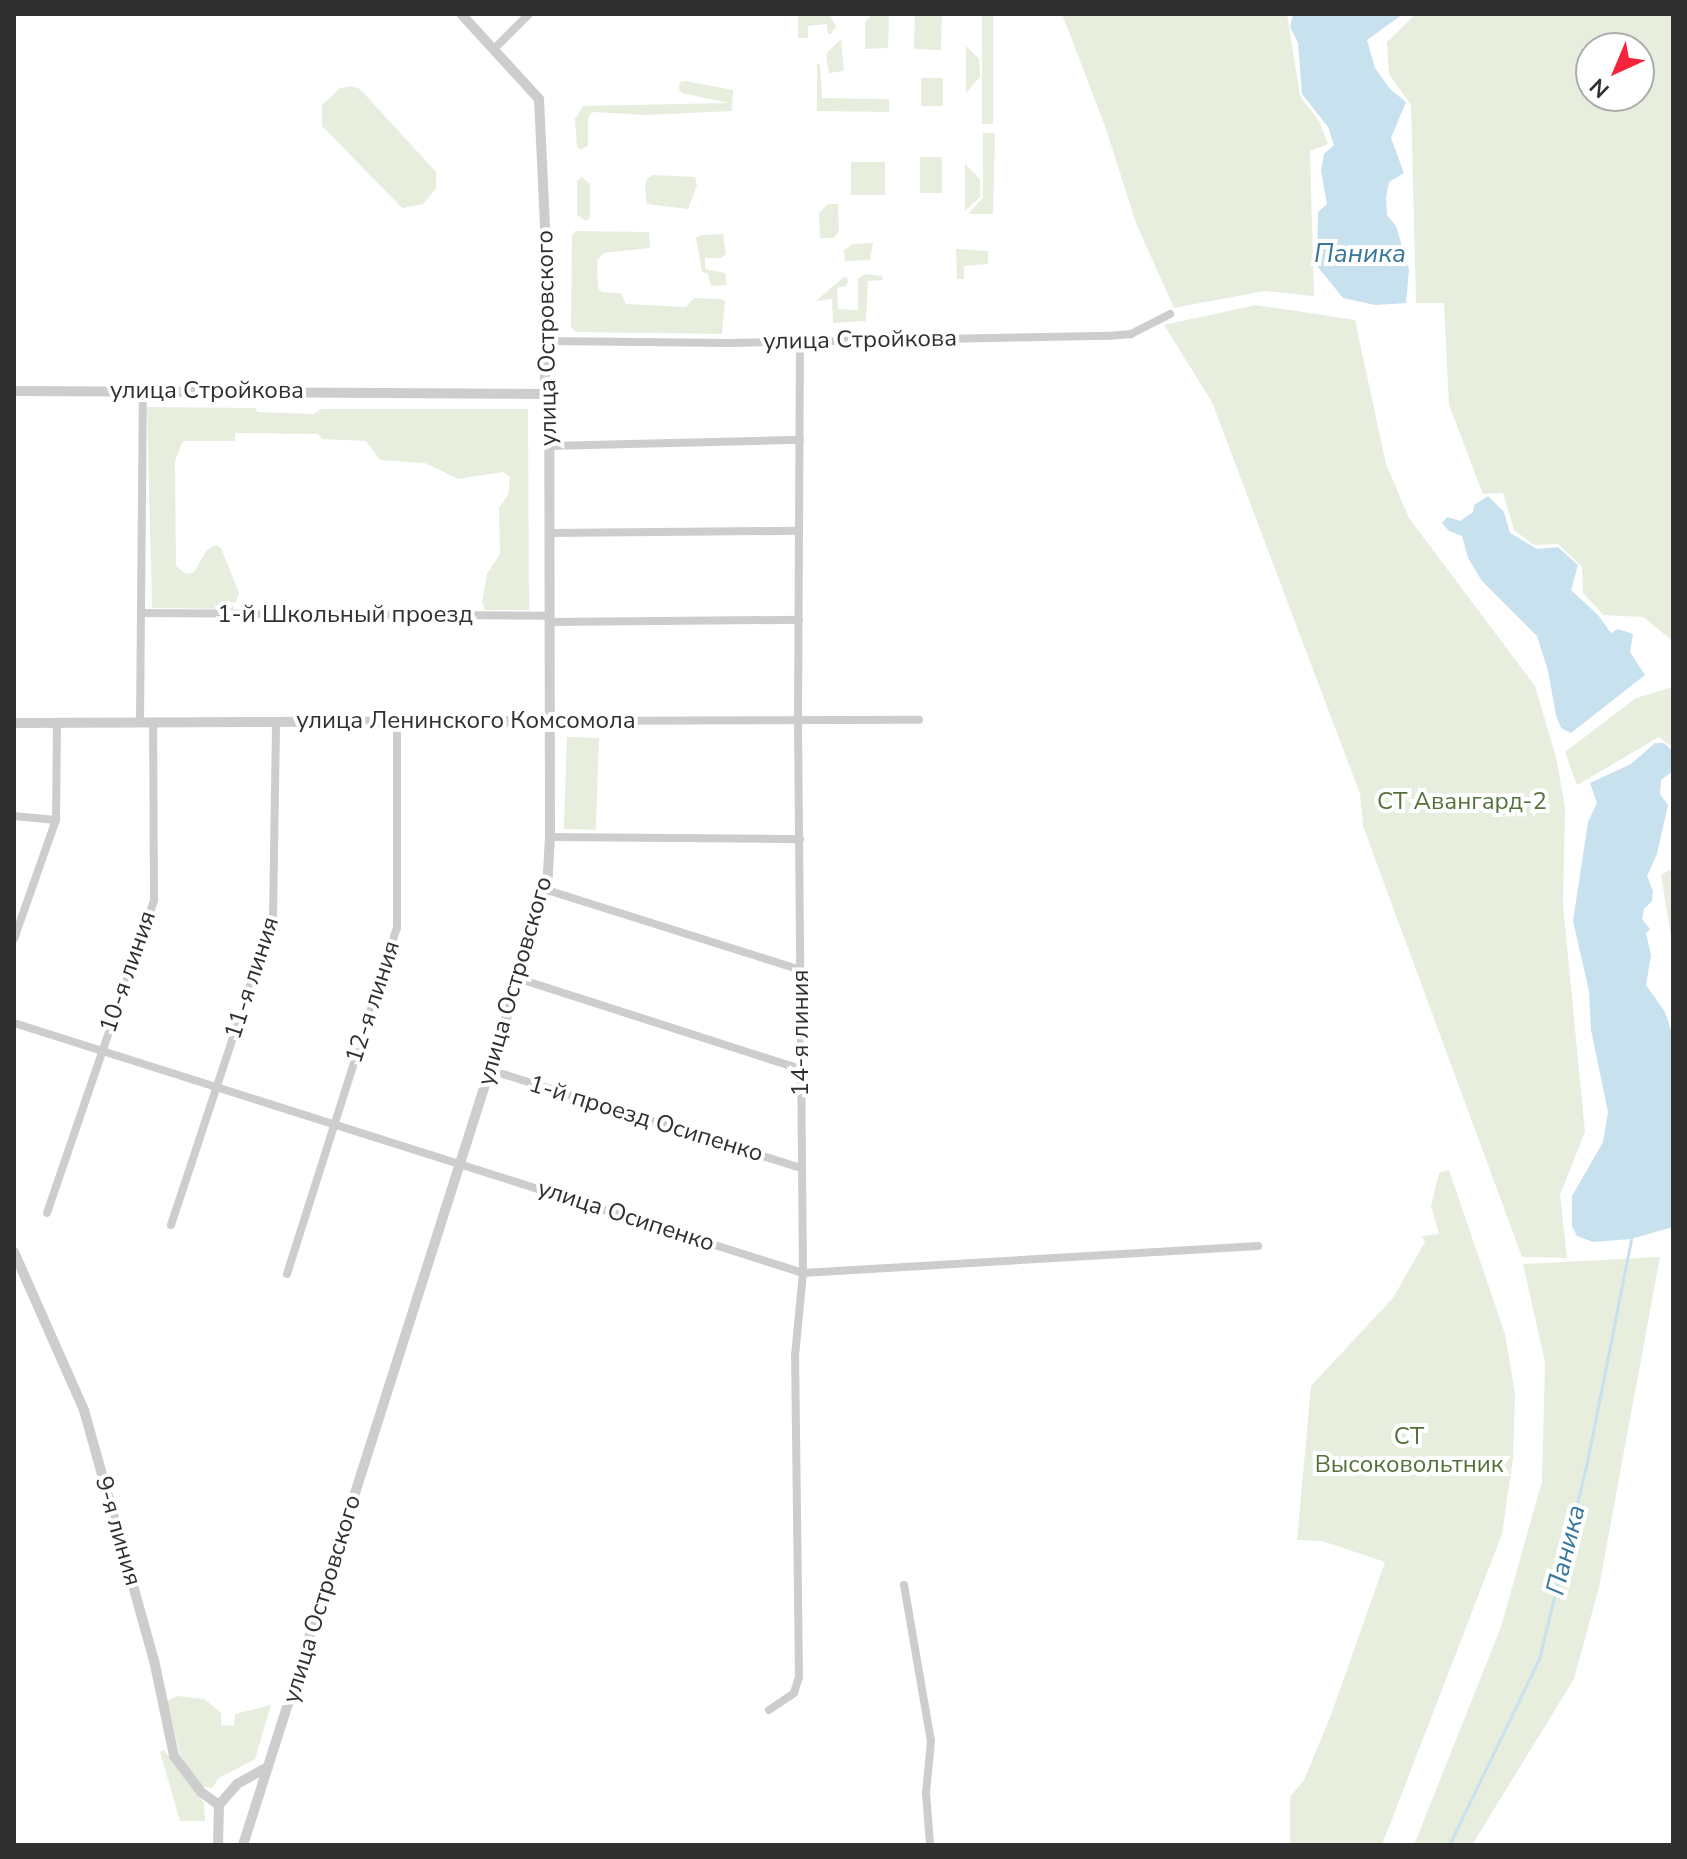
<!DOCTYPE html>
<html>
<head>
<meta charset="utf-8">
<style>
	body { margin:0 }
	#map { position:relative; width:1687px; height:1859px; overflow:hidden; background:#fff; font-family:"Nunito Sans",sans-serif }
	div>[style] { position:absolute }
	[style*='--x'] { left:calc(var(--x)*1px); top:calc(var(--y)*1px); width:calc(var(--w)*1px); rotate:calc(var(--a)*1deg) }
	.green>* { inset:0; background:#e7eedd; transform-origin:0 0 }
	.water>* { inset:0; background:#c8e1ef }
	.stream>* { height:3px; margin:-1.5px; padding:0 1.5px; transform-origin:1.5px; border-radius:1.5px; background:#c8e1ef }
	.minor>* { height:8px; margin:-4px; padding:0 4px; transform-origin:4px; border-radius:4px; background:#cdcdcd }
	.tertiary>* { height:10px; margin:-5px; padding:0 5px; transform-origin:5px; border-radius:5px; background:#cdcdcd }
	span { translate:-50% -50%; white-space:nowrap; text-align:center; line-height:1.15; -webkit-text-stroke:8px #fff; paint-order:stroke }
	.street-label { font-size:24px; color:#303030 }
	.park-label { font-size:24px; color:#557139 }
	.water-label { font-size:26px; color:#36779b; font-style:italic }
	.frame { position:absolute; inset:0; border:16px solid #303030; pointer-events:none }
	.north { position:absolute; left:1575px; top:32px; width:80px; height:80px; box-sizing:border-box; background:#fff; border:2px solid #acacac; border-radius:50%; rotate:224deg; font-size:22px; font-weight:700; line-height:32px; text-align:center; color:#303030 }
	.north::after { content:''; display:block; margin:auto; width:28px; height:36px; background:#f5243a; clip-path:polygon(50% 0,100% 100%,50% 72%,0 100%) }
</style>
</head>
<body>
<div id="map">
	<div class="green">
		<div style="clip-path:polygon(798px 14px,829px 14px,836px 26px,831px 34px,828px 34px,827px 24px,808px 26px,808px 38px,798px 38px)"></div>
		<div style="clip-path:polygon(873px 14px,889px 14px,888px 48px,865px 49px,865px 22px)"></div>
		<div style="left:915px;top:14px;width:27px;height:35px;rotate:2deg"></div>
		<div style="left:982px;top:14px;width:11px;height:110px"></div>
		<div style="clip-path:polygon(1062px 14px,1287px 14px,1300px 96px,1319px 121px,1328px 144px,1310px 151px,1314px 296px,1264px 291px,1174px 308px,1136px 223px,1105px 126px)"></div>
		<div style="clip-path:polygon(evenodd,1416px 14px,1673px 14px,1673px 641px,1643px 617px,1603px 615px,1583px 593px,1582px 567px,1558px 544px,1534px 545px,1514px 530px,1503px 493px,1483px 494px,1449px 405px,1444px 303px,1416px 303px,1411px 105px,1389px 74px,1387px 42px,1416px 14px,1591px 48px,1639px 48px,1639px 96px,1591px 96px,1591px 48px)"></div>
		<div style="clip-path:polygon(841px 39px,844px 71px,829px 73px,826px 54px)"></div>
		<div style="clip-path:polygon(966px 46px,979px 59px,980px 77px,966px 93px)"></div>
		<div style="clip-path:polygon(817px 63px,820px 65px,822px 98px,889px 99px,889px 112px,817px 111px)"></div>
		<div style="left:921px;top:78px;width:22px;height:28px"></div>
		<div style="clip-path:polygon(686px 81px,733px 90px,732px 111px,646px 115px,592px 112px,588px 119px,588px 146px,581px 150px,577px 147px,575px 119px,583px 106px,728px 103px,682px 93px,679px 89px,680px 82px)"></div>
		<div style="clip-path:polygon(351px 86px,360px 89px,436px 172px,436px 189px,423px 204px,402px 208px,322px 126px,322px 105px,340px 88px)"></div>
		<div style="clip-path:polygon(983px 133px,995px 133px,993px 214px,968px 214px,983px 198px)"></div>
		<div style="left:942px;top:157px;width:36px;height:22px;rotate:90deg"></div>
		<div style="left:851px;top:162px;width:34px;height:33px"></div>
		<div style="clip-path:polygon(965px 164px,980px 179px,980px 197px,965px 211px)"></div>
		<div style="clip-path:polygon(653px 175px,695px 177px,697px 185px,688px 209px,647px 204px,645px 188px,647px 179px)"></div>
		<div style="clip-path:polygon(582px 177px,590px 184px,590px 218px,586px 221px,577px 215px,577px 181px)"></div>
		<div style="clip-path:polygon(828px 204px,838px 204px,839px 231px,834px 238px,820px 238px,819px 213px)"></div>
		<div style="clip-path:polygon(575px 231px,649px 232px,650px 248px,604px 253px,597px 260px,598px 288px,602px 292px,621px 293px,626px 304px,686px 307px,694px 298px,721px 299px,725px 301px,722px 334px,576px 332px,571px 327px,572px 236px)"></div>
		<div style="clip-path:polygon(723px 234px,726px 254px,721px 258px,705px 258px,705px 269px,725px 273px,727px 285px,711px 286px,708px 274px,702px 272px,696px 238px,701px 235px)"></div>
		<div style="clip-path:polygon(873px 243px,870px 260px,845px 261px,844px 250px,853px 244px)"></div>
		<div style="clip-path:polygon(956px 249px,988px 251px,988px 264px,964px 266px,964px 279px,957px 279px)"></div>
		<div style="clip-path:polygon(865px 274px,882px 276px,883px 280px,868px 281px,866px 321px,833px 323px,832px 299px,816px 301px,845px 276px,849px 280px,846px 286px,837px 288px,838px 309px,858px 310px,858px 279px)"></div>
		<div style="clip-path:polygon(1256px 305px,1355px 320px,1386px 464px,1409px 518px,1535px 686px,1556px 757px,1565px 807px,1563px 904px,1585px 1132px,1560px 1195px,1567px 1258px,1522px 1257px,1363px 826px,1360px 794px,1212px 402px,1164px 325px)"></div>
		<div style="clip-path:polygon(147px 407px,256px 408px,257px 412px,314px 414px,321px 409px,528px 409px,529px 610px,485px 610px,482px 602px,487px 574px,500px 554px,499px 508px,508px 495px,510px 477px,503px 472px,458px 479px,425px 463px,380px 460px,366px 441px,322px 439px,318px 434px,235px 433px,235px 441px,183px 441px,175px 461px,176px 566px,186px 574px,194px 572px,207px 550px,216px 545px,221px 548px,239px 593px,233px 609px,152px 608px)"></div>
		<div style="clip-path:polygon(1673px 687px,1673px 748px,1659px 737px,1577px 785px,1565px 752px,1636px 698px)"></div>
		<div style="left:567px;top:737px;width:32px;height:92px;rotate:2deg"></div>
		<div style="clip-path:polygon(1673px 868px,1673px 949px,1661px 875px)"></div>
		<div style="clip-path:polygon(1449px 1170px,1505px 1334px,1515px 1393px,1513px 1458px,1502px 1534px,1382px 1845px,1290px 1845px,1290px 1797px,1304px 1780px,1331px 1715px,1385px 1562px,1322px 1541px,1297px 1540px,1311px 1386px,1393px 1298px,1425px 1242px,1422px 1236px,1439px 1234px,1431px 1206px,1439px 1173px)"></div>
		<div style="clip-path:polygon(1660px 1257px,1599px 1587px,1574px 1679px,1472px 1845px,1414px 1845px,1501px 1627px,1542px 1481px,1545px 1362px,1523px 1264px)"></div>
		<div style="clip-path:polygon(177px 1696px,204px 1699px,221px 1713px,221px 1725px,234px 1726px,235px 1714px,271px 1705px,255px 1759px,219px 1778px,212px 1788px,201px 1786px,180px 1755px,167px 1701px)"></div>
		<div style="clip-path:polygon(164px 1750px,204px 1803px,205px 1821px,180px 1821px,160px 1752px)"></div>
	</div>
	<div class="water">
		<div style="clip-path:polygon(1293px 14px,1403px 14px,1367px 40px,1375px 68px,1390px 89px,1406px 102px,1391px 138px,1404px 173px,1389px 182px,1386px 197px,1387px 215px,1396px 226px,1409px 270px,1406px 303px,1375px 305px,1343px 298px,1317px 266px,1318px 212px,1327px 204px,1321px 171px,1324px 154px,1334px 145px,1328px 127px,1302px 94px,1298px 43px,1290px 27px)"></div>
		<div style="clip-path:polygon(1488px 496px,1504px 512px,1510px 533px,1537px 549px,1558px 547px,1578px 565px,1571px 590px,1598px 615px,1611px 633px,1618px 629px,1633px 634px,1630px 652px,1645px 675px,1571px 733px,1561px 728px,1556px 715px,1548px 671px,1537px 636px,1482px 581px,1468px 558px,1462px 536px,1449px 531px,1442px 523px,1447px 517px,1460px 521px,1473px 512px,1474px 505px)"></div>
		<div style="clip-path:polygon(1655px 743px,1664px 743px,1673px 751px,1673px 771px,1661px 780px,1660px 794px,1668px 805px,1657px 854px,1647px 876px,1653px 891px,1652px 901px,1644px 909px,1642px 919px,1650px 929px,1646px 933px,1651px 955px,1646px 985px,1665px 1012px,1673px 1036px,1673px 1227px,1631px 1239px,1593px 1242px,1577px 1236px,1572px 1226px,1572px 1196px,1603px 1142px,1608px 1112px,1591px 1030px,1589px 991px,1573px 921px,1588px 822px,1597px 803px,1590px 783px,1631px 764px)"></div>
	</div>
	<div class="stream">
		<div style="--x:1449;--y:1845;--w:207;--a:-64.2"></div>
		<div style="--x:1539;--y:1659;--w:203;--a:-76.3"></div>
		<div style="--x:1587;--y:1462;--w:227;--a:-78.8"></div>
	</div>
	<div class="minor">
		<div style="--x:495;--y:48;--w:48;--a:-45"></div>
		<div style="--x:546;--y:341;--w:183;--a:0.6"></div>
		<div style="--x:729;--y:343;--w:379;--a:-1.1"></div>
		<div style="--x:1108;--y:336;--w:23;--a:-5"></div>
		<div style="--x:1131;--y:334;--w:44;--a:-27.1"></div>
		<div style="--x:549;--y:446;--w:251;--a:-1.4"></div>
		<div style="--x:549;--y:533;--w:250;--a:-0.5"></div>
		<div style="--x:141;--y:613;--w:408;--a:0.4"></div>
		<div style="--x:549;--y:622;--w:250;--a:-0.5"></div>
		<div style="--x:550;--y:721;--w:369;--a:-0.2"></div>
		<div style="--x:140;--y:723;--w:332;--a:-89.5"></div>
		<div style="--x:14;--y:816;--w:42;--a:5.4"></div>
		<div style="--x:550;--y:837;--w:250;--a:0.5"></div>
		<div style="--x:547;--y:890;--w:266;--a:17.5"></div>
		<div style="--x:14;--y:939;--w:126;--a:-70.6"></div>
		<div style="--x:56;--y:820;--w:97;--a:-89.4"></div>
		<div style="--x:520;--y:979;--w:295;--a:17.8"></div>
		<div style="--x:14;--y:1023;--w:828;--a:17.58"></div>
		<div style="--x:803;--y:1273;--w:456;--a:-3.4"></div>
		<div style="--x:490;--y:1070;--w:326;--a:17.5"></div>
		<div style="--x:47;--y:1213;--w:331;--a:-71.1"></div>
		<div style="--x:154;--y:900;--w:177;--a:-90.3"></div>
		<div style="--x:171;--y:1225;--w:324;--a:-71.7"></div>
		<div style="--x:273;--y:917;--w:195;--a:-89.1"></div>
		<div style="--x:287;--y:1274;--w:363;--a:-72.4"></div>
		<div style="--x:397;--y:928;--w:207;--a:-90"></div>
		<div style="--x:904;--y:1585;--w:158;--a:80.2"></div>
		<div style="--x:931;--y:1741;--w:52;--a:95.5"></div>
		<div style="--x:926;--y:1793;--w:52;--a:85.6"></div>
		<div style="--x:769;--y:1710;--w:30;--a:-34"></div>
		<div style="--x:794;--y:1693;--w:17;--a:-73"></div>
		<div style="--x:799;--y:1677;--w:321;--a:-90.7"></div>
		<div style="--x:795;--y:1356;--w:83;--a:-84.5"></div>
		<div style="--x:803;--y:1273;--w:553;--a:-90.52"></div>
		<div style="--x:798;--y:720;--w:379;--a:-89.7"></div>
	</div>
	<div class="tertiary">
		<div style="--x:14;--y:391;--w:531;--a:0.32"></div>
		<div style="--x:14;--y:723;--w:536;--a:-0.21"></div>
		<div style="--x:14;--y:1252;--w:173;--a:66.1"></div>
		<div style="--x:84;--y:1410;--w:260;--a:74.4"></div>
		<div style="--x:154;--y:1660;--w:98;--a:78.2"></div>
		<div style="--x:174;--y:1756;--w:45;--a:53.1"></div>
		<div style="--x:201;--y:1792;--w:22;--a:36"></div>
		<div style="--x:218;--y:1845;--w:40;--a:-88.6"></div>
		<div style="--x:219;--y:1805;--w:28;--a:-49"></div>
		<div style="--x:237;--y:1784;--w:35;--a:-29"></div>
		<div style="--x:243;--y:1845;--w:1002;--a:-72.34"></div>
		<div style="--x:547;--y:890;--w:53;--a:-86.8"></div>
		<div style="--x:550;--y:837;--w:391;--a:-90.1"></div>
		<div style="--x:549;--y:446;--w:52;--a:-94.4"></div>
		<div style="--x:545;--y:394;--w:168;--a:-90"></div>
		<div style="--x:545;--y:226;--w:127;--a:-92.7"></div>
		<div style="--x:539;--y:99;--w:115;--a:-132.5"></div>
	</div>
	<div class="street-label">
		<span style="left:547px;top:338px;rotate:-91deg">улица Островского</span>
		<span style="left:860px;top:340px;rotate:-1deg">улица Стройкова</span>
		<span style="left:207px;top:391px">улица Стройкова</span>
		<span style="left:345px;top:615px">1-й Школьный проезд</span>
		<span style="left:466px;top:721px">улица Ленинского Комсомола</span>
		<span style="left:128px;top:972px;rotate:-71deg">10-я линия</span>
		<span style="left:252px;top:978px;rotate:-72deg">11-я линия</span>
		<span style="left:515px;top:981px;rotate:-74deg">улица Островского</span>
		<span style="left:373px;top:1002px;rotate:-72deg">12-я линия</span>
		<span style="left:801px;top:1033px;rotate:-90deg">14-я линия</span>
		<span style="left:646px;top:1119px;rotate:17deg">1-й проезд Осипенко</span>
		<span style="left:626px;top:1216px;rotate:18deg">улица Осипенко</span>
		<span style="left:118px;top:1531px;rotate:74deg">9-я линия</span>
		<span style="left:322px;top:1599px;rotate:-73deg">улица Островского</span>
	</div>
	<div class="park-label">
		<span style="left:1462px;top:802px">СТ Авангард-2</span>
		<span style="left:1409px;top:1451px">СТ<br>Высоковольтник</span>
	</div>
	<div class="water-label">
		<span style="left:1360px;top:254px">Паника</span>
		<span style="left:1566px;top:1550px;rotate:-76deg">Паника</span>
	</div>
	<div class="frame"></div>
	<div class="north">N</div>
</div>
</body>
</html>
